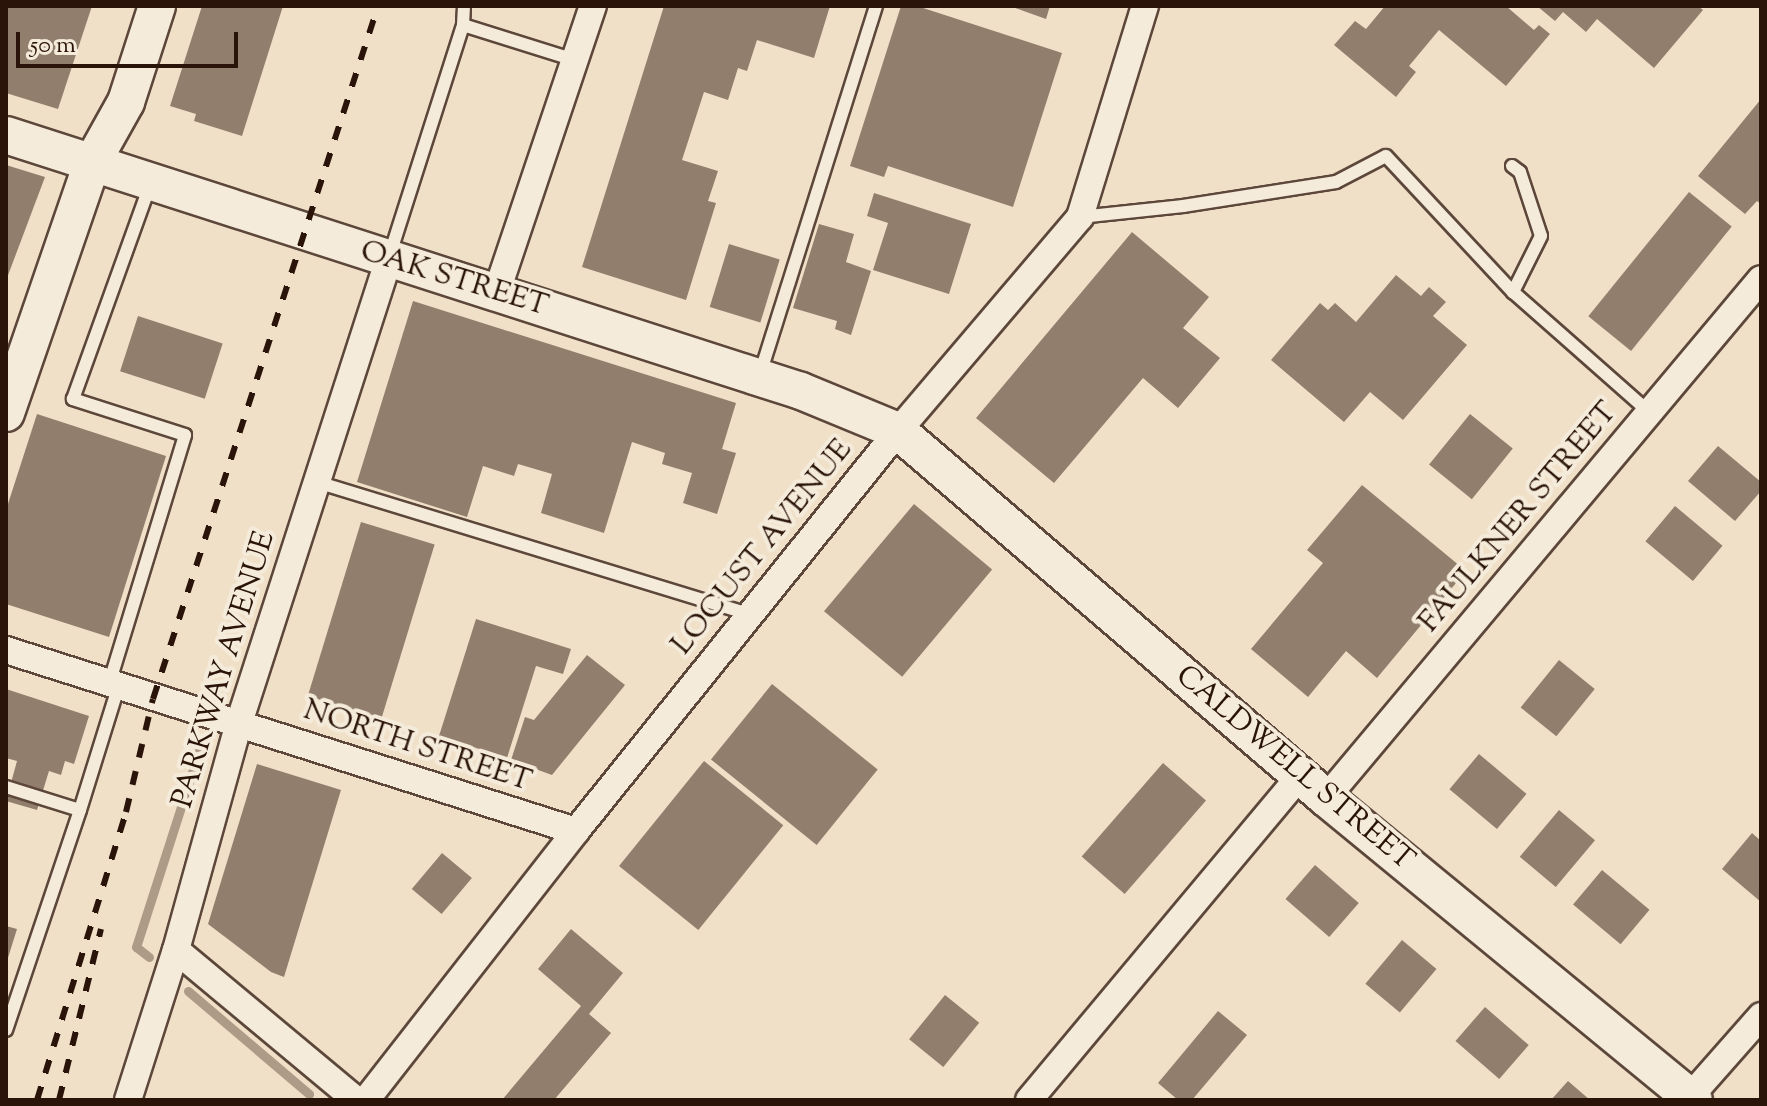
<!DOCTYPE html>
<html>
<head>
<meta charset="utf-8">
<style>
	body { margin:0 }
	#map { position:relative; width:1767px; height:1106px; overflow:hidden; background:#f0e0c8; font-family:"Sorts Mill Goudy",serif }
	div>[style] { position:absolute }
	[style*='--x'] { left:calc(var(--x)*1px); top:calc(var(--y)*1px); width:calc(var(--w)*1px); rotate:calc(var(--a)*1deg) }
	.stream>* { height:9px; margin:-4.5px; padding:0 4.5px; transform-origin:4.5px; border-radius:4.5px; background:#ad9b87 }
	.building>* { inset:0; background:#917e6d; transform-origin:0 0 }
	.roads { filter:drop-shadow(2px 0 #5c473a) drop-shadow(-2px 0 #5c473a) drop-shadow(0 2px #5c473a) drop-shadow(0 -2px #5c473a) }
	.lane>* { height:12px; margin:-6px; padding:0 6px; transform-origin:6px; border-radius:6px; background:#f5ebdb }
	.street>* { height:26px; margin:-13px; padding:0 13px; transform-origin:13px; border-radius:13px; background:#f5ebdb }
	.secondary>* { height:36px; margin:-18px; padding:0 18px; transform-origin:18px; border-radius:18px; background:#f5ebdb }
	.rail>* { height:6px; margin-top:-3px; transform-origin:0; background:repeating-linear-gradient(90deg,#2a140a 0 14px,transparent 0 28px) }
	span { translate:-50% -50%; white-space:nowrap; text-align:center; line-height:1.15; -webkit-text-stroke:8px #f5ebdb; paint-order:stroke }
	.street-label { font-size:30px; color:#2a140a }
	.frame { position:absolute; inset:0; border:8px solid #2a140a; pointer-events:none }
	.scale { position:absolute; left:16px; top:32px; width:222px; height:36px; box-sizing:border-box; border:4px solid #2a140a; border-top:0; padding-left:10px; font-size:24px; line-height:28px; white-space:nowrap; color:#2a140a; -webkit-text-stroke:6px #f5ebdb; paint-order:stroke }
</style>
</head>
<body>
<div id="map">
	<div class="stream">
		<div style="--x:149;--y:957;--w:16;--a:-142"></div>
		<div style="--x:136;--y:947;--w:209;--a:-72.2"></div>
		<div style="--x:188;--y:991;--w:159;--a:40.4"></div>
	</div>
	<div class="building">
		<div style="clip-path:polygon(6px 6px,92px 6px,58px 109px,6px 93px)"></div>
		<div style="clip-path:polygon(202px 6px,283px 6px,242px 136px,194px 121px,196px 114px,170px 106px)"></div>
		<div style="clip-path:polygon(664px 6px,830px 6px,814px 58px,757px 40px,747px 71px,738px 68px,728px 100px,704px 92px,682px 160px,718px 171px,708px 201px,716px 203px,686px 300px,582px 267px)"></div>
		<div style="clip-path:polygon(901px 6px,917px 6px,1062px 53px,1013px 207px,888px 166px,884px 177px,850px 166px)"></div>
		<div style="clip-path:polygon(1010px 6px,1050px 6px,1046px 19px)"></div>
		<div style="clip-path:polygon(1385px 6px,1506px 6px,1534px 30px,1539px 25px,1550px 34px,1506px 86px,1439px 30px,1409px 66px,1416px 72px,1396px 97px,1334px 45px,1355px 21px,1366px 29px)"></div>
		<div style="clip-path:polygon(1537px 6px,1698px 6px,1703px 10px,1654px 68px,1597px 19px,1586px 32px,1563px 12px,1555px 21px)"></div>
		<div style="clip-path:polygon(1761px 99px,1761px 204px,1757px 201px,1745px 214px,1698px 176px)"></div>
		<div style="clip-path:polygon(6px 165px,45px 177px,7px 278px,6px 278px)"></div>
		<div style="left:1689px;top:192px;width:55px;height:160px;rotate:39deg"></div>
		<div style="clip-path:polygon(874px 193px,971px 224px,949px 294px,873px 270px,888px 223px,867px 216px)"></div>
		<div style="clip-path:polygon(819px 224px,854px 234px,846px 262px,871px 271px,851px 335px,835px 329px,837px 321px,793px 308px)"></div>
		<div style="clip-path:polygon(1132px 232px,1209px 297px,1183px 328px,1220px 358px,1178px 408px,1143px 378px,1054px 483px,976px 418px)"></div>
		<div style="left:729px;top:244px;width:53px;height:66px;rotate:17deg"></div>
		<div style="clip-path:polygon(1396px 275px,1421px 296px,1429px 287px,1446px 302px,1433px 316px,1467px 345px,1403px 420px,1370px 392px,1344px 422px,1271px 360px,1320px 303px,1328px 310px,1335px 303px,1356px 322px)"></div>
		<div style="clip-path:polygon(413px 301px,736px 403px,722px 449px,736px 453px,717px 514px,683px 503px,692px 473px,662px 464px,665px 453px,632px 442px,604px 533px,541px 513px,552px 474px,518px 464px,514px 476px,483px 466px,467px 517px,357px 482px)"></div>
		<div style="left:138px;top:316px;width:89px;height:58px;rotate:18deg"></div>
		<div style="clip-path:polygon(37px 414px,166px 456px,109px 637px,6px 604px,6px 510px)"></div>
		<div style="left:1470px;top:414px;width:55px;height:65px;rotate:39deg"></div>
		<div style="clip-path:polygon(1718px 446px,1761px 482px,1761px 491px,1735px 521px,1688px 481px)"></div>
		<div style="clip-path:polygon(1362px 485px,1466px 571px,1377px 678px,1346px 651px,1308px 697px,1251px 649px,1323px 563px,1307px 550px)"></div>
		<div style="left:914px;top:504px;width:102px;height:140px;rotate:40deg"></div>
		<div style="left:1675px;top:506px;width:62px;height:46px;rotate:40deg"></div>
		<div style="left:361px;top:522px;width:77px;height:182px;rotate:17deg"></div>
		<div style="clip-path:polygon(476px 619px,571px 649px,563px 674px,536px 666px,507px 758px,439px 736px)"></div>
		<div style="clip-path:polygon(587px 655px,625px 685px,552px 775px,511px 760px,525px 717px,534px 720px)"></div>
		<div style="left:1559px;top:660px;width:46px;height:61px;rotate:39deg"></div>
		<div style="left:772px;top:684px;width:136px;height:97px;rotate:39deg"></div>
		<div style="clip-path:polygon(6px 689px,89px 716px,74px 764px,65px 761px,61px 775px,49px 771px,37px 810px,6px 801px,17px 761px,6px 758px)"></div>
		<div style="left:1479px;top:754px;width:62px;height:46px;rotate:40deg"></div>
		<div style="left:704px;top:761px;width:102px;height:135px;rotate:39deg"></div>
		<div style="left:1163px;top:763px;width:57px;height:124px;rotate:41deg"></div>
		<div style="clip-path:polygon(257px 764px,341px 790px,284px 977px,271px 972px,208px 924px)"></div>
		<div style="left:1559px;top:810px;width:47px;height:61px;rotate:40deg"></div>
		<div style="clip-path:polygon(1752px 833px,1761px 841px,1761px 902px,1722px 869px)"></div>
		<div style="left:442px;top:853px;width:39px;height:47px;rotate:40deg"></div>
		<div style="left:1315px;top:865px;width:58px;height:45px;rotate:41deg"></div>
		<div style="left:1602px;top:870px;width:62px;height:45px;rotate:40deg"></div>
		<div style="clip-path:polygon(6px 926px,17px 929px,7px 961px,6px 961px)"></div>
		<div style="clip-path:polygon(571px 929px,623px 973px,589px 1014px,611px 1033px,554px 1100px,502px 1100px,581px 1006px,538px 969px)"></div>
		<div style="left:1402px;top:940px;width:45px;height:57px;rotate:40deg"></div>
		<div style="left:945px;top:995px;width:44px;height:57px;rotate:39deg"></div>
		<div style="left:1485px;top:1007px;width:58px;height:45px;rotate:41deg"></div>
		<div style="clip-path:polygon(1218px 1011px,1247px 1035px,1192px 1100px,1178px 1100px,1158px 1083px)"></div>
		<div style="clip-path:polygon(1568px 1081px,1590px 1100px,1551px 1100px)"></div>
	</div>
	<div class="roads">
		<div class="lane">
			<div style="--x:463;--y:25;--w:19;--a:-87"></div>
			<div style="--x:1512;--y:166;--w:10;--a:37"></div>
			<div style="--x:1520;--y:172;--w:67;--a:71.8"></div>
			<div style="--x:1541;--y:236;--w:63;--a:116.6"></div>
			<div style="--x:1080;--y:217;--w:104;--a:-6.1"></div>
			<div style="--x:1183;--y:206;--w:155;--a:-8.9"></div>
			<div style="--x:1336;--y:182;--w:56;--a:-27.5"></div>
			<div style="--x:1386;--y:156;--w:186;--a:47"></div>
			<div style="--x:1513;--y:292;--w:181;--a:41.4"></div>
			<div style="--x:390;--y:254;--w:240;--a:-72.3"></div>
			<div style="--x:463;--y:25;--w:117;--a:17.4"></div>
			<div style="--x:760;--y:374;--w:386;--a:-72.5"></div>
			<div style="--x:317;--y:482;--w:453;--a:17"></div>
			<div style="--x:109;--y:684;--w:260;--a:-73"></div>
			<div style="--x:185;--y:435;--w:118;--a:-162.2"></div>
			<div style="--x:73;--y:399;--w:227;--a:-70.2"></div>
			<div style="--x:6;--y:787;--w:77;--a:17.3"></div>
			<div style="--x:80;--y:810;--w:128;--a:-72.7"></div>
			<div style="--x:6;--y:1030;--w:232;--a:-71.4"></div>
		</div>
		<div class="street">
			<div style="--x:497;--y:291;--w:301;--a:-71.4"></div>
			<div style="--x:6;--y:650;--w:598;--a:17.62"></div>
			<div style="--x:1326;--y:798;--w:677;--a:-50.03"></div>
			<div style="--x:176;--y:950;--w:234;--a:39.8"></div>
			<div style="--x:128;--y:1100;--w:157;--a:-72.3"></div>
			<div style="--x:176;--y:950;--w:236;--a:-74.5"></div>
			<div style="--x:239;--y:723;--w:485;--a:-72.1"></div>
			<div style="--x:366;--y:1100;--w:341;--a:-52"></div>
			<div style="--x:576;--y:831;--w:514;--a:-51.17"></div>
			<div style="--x:898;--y:431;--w:281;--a:-49.6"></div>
			<div style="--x:1080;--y:217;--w:221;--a:-72.9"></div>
			<div style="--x:1029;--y:1100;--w:422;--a:-50.1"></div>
			<div style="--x:1687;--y:1100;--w:112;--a:-48.6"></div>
		</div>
		<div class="secondary">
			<div style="--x:6;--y:135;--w:835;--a:17.85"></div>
			<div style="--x:801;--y:391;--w:105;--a:22.4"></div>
			<div style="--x:898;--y:431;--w:564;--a:40.61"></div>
			<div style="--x:1326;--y:798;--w:476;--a:39.4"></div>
			<div style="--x:6;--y:413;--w:267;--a:-71"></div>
			<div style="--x:93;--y:161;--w:68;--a:-60.8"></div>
			<div style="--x:126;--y:102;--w:101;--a:-72.1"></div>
		</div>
	</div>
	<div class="rail">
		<div style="--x:37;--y:1100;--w:301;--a:-72.8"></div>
		<div style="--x:126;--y:812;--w:116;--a:-76.6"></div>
		<div style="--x:153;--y:699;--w:729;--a:-72.01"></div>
		<div style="--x:59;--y:1100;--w:176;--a:-76.2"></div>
	</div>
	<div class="street-label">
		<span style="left:454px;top:280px;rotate:17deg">OAK STREET</span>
		<span style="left:1519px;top:518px;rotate:-50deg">FAULKNER STREET</span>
		<span style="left:763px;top:548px;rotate:-51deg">LOCUST AVENUE</span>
		<span style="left:225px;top:670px;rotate:-73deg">PARKWAY AVENUE</span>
		<span style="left:417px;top:747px;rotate:18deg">NORTH STREET</span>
		<span style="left:1294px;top:769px;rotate:40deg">CALDWELL STREET</span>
	</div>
	<div class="frame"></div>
	<div class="scale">50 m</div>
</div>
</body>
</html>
